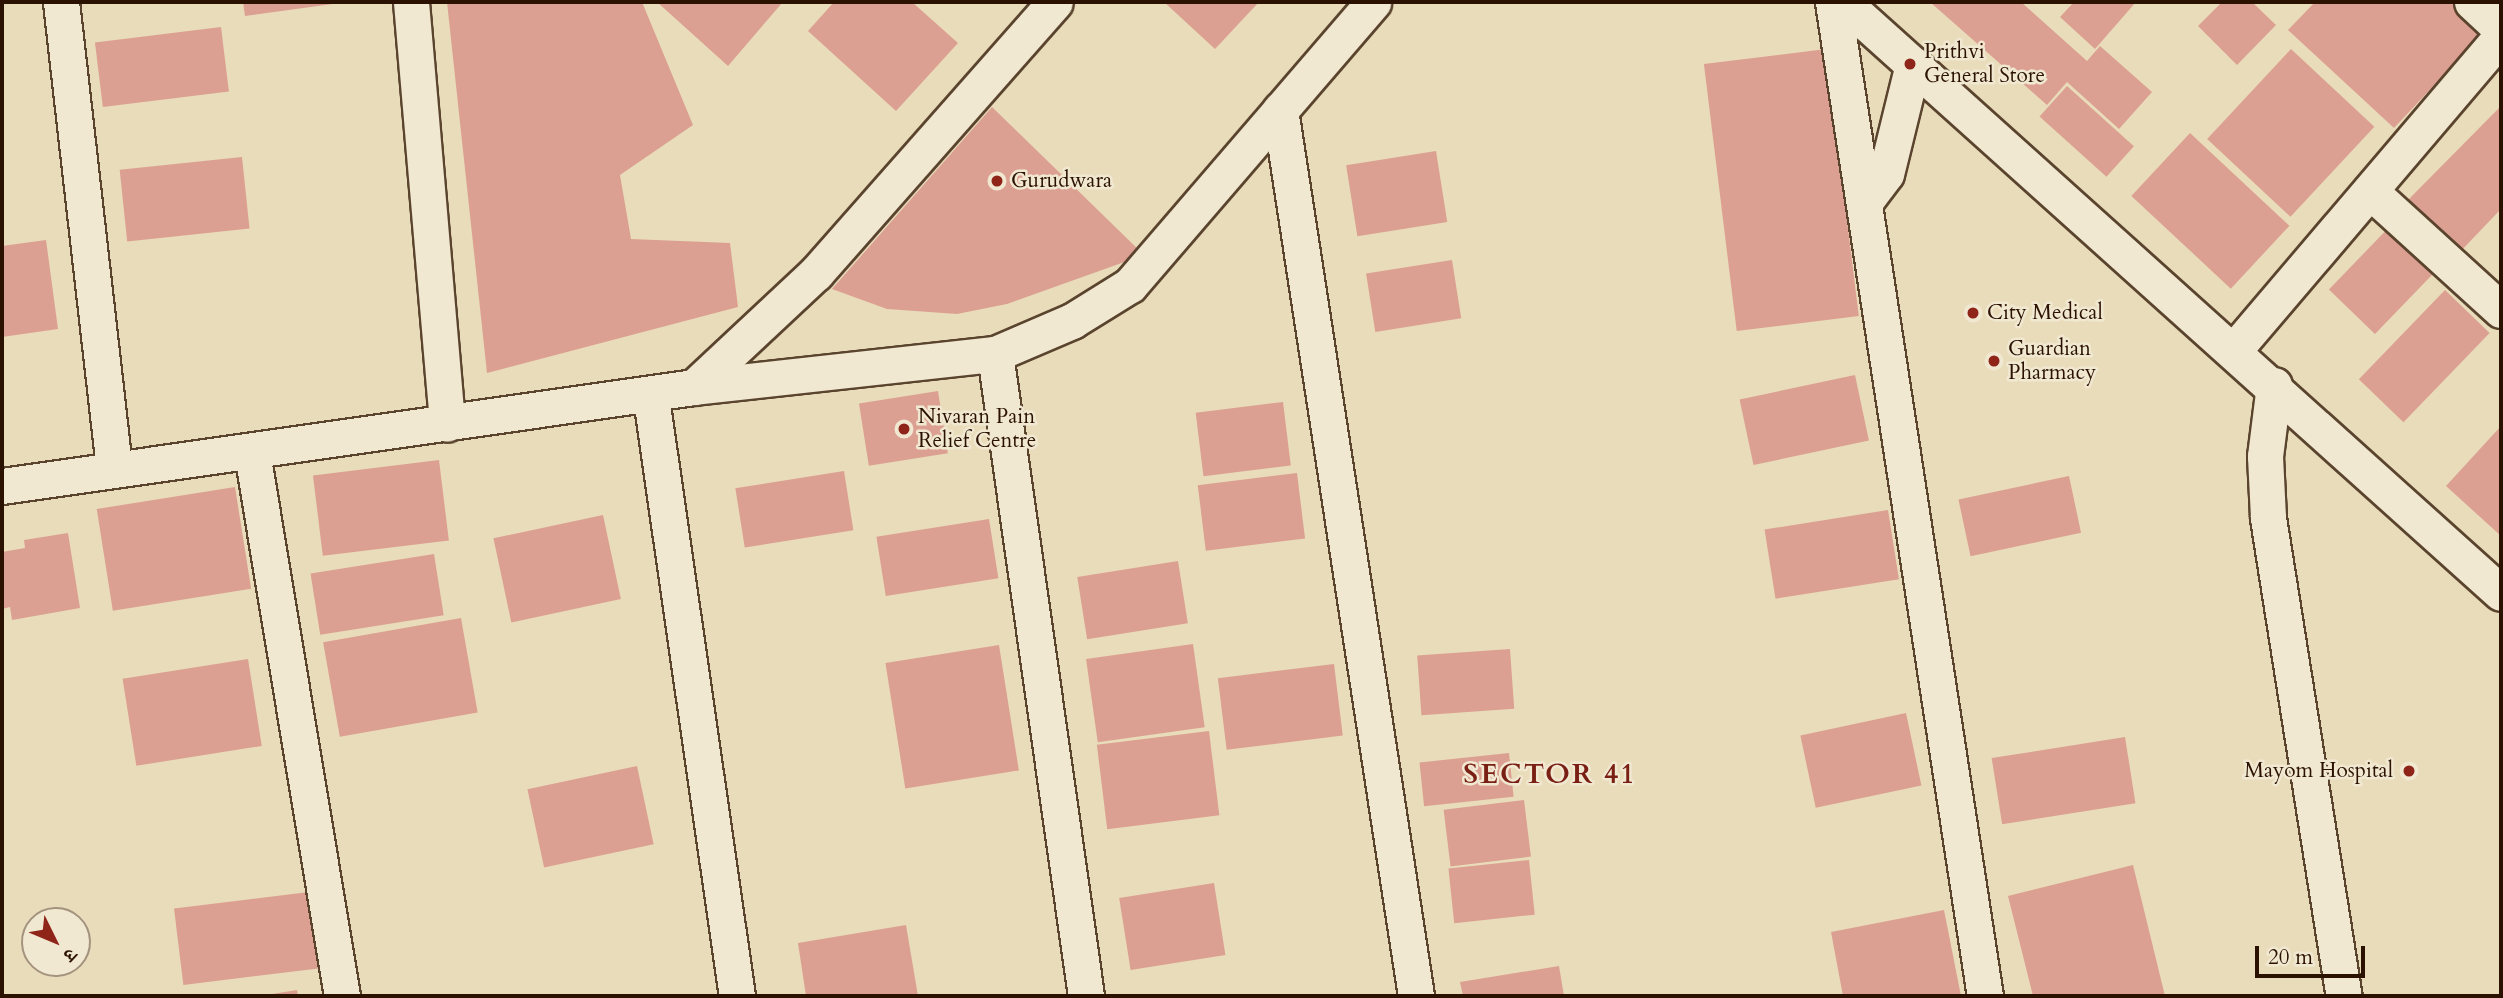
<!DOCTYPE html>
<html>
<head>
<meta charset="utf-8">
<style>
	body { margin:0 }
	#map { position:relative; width:2503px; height:998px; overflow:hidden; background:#e9dcba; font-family:Cardo,"Noto Serif Devanagari",serif }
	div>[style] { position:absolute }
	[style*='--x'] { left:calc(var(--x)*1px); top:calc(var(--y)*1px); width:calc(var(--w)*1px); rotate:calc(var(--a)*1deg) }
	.building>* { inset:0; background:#dca092; transform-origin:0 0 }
	.roads { filter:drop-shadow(2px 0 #5a442e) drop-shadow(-2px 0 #5a442e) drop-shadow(0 2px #5a442e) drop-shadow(0 -2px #5a442e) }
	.minor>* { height:35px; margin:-17.5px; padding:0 17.5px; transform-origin:17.5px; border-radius:17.5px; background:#f1e8d2 }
	.dots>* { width:19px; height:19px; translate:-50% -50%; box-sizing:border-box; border:4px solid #f1e8d2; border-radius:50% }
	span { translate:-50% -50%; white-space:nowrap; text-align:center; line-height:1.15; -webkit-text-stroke:5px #f1e8d2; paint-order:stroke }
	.poi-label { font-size:21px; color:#2b1200 }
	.left { translate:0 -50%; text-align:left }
	.right { translate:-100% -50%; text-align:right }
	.district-label { font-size:28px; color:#7a1f14; font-weight:700; letter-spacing:2px }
	.frame { position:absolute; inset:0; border:4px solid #2b1200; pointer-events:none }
	.north { position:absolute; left:21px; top:907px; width:70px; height:70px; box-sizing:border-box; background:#f1e8d2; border:2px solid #a2927e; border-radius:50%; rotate:133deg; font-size:19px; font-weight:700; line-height:28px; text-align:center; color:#2b1200 }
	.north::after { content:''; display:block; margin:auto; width:24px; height:32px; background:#8f2418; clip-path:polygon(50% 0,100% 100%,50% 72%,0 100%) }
	.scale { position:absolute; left:2255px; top:946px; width:110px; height:32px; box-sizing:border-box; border:4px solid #2b1200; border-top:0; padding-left:9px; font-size:21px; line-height:24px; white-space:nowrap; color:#2b1200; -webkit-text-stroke:5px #f1e8d2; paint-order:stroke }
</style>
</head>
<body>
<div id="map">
	<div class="building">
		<div style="clip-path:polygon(243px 2px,340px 2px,340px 3px,245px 16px)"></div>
		<div style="clip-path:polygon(447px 2px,642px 2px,693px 125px,620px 175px,631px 239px,730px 243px,738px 307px,487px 373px)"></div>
		<div style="clip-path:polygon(657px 2px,781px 2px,782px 3px,728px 66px)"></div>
		<div style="clip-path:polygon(834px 2px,912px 2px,958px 43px,896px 111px,808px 31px)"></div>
		<div style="clip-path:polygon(1164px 2px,1259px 2px,1215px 49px)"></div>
		<div style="clip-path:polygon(1930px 2px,2021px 2px,2087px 61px,2100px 46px,2152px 92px,2119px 129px,2067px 82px,2047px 105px)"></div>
		<div style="clip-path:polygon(2074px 2px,2136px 2px,2095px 49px,2060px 17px)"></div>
		<div style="clip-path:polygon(2222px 2px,2252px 2px,2276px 25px,2237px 65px,2198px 26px)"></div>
		<div style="clip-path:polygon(2315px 2px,2452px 2px,2484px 32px,2394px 128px,2288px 30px)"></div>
		<div style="left:221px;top:27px;width:65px;height:127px;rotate:83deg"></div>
		<div style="left:1826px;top:49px;width:269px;height:123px;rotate:83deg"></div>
		<div style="left:2291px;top:49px;width:114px;height:123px;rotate:43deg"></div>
		<div style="left:2067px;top:86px;width:90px;height:41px;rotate:42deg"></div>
		<div style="clip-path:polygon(2501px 106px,2501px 209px,2458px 254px,2406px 202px)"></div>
		<div style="clip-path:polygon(992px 107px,1144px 255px,1007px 304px,957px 314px,887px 309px,832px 289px)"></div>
		<div style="left:2190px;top:133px;width:136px;height:86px;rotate:43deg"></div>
		<div style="left:1436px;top:151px;width:72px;height:91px;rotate:81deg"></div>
		<div style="left:242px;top:157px;width:72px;height:123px;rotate:84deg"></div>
		<div style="left:2397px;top:219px;width:64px;height:98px;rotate:44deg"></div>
		<div style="clip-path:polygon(46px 240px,58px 329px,2px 337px,2px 246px)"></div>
		<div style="left:1452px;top:260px;width:59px;height:87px;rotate:81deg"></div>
		<div style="left:2445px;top:290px;width:62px;height:124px;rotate:44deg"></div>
		<div style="left:1855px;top:375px;width:67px;height:118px;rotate:78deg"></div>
		<div style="left:938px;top:391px;width:63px;height:80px;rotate:81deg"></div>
		<div style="left:1283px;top:402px;width:64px;height:88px;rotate:83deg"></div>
		<div style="clip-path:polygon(2501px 426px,2501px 536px,2446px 486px)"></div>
		<div style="left:439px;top:460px;width:81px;height:127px;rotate:83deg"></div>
		<div style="left:844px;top:471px;width:60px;height:110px;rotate:81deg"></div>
		<div style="left:1297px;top:473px;width:66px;height:100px;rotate:83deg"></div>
		<div style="left:2069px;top:476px;width:58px;height:113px;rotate:78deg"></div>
		<div style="left:235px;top:487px;width:103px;height:140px;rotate:81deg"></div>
		<div style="left:1888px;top:510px;width:70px;height:125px;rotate:81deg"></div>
		<div style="left:603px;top:515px;width:86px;height:112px;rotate:78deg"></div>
		<div style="left:989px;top:519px;width:60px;height:114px;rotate:81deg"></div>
		<div style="clip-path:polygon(68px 533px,80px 608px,12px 620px,10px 607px,2px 609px,2px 552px,25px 548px,24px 540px)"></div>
		<div style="left:434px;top:554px;width:62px;height:125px;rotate:81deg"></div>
		<div style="left:1178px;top:561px;width:63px;height:102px;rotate:81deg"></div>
		<div style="left:461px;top:618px;width:96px;height:140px;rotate:80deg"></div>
		<div style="left:1193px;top:644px;width:84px;height:108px;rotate:82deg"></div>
		<div style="left:999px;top:645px;width:127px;height:115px;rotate:81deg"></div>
		<div style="left:1510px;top:649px;width:60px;height:93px;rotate:86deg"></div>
		<div style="left:248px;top:659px;width:88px;height:127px;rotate:81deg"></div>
		<div style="left:1334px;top:664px;width:72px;height:117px;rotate:83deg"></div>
		<div style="left:1906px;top:713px;width:74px;height:108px;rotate:78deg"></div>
		<div style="left:1209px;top:731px;width:85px;height:113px;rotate:83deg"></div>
		<div style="left:2125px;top:737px;width:67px;height:135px;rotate:81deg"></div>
		<div style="left:1509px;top:753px;width:44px;height:90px;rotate:84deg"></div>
		<div style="left:637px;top:766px;width:80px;height:112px;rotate:78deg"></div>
		<div style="left:1524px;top:800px;width:57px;height:81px;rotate:83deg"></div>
		<div style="left:1529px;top:860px;width:55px;height:81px;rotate:84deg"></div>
		<div style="clip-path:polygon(2133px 865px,2165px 996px,2033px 996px,2008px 896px)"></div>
		<div style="left:1214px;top:883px;width:73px;height:96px;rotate:81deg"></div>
		<div style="left:309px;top:892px;width:77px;height:136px;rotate:83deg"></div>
		<div style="clip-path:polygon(1944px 910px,1961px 996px,1843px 996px,1831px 932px)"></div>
		<div style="clip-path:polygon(906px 925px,918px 996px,806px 996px,798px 943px)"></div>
		<div style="clip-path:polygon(1559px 966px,1564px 996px,1463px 996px,1460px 982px)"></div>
		<div style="clip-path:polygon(297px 990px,298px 996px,266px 996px,266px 995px)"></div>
	</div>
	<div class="roads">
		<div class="minor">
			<div style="--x:61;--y:2;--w:470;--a:83.5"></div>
			<div style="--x:411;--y:2;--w:423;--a:85.1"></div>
			<div style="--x:1833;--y:2;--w:1006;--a:81.31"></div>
			<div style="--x:1843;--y:2;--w:884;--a:41.93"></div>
			<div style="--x:2472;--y:2;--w:40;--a:43"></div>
			<div style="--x:1280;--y:110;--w:896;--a:81.27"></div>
			<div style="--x:2370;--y:191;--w:177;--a:42.3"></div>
			<div style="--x:1864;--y:203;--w:36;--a:-53"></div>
			<div style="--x:1886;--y:174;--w:113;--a:-76.2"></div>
			<div style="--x:2235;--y:349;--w:410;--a:-49.6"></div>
			<div style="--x:995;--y:354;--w:648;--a:81.93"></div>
			<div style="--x:2274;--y:385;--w:72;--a:97.2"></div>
			<div style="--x:2265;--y:456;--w:62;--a:87.2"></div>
			<div style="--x:2268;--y:518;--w:484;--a:81"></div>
			<div style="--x:694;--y:387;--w:167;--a:-43.1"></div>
			<div style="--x:816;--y:273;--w:361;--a:-48.6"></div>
			<div style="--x:651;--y:398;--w:604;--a:81.82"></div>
			<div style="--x:252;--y:453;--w:550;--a:80.59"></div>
			<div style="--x:2;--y:486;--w:699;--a:-8.14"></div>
			<div style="--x:694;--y:387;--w:303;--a:-6.3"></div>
			<div style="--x:995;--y:354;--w:84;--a:-23.2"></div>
			<div style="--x:1072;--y:321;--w:68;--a:-31.8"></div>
			<div style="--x:1130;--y:285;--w:373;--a:-49.3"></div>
		</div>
	</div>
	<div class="dots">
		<div style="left:1910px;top:64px;background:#8f2418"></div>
		<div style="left:997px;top:181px;background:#8f2418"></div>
		<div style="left:1973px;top:313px;background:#8f2418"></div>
		<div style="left:1994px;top:361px;background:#8f2418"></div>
		<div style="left:904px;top:429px;background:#8f2418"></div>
		<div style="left:2409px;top:771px;background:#8f2418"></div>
	</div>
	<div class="poi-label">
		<span class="left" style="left:1924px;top:64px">Prithvi<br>General Store</span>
		<span class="left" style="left:1011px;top:181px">Gurudwara</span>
		<span class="left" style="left:1987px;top:313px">City Medical</span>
		<span class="left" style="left:2008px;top:361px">Guardian<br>Pharmacy</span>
		<span class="left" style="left:918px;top:429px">Nivaran Pain<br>Relief Centre</span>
		<span class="right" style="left:2393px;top:771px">Mayom Hospital</span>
	</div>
	<div class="district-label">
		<span style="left:1550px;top:774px">SECTOR 41</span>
	</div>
	<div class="frame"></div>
	<div class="north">उ</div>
	<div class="scale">20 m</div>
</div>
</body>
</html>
